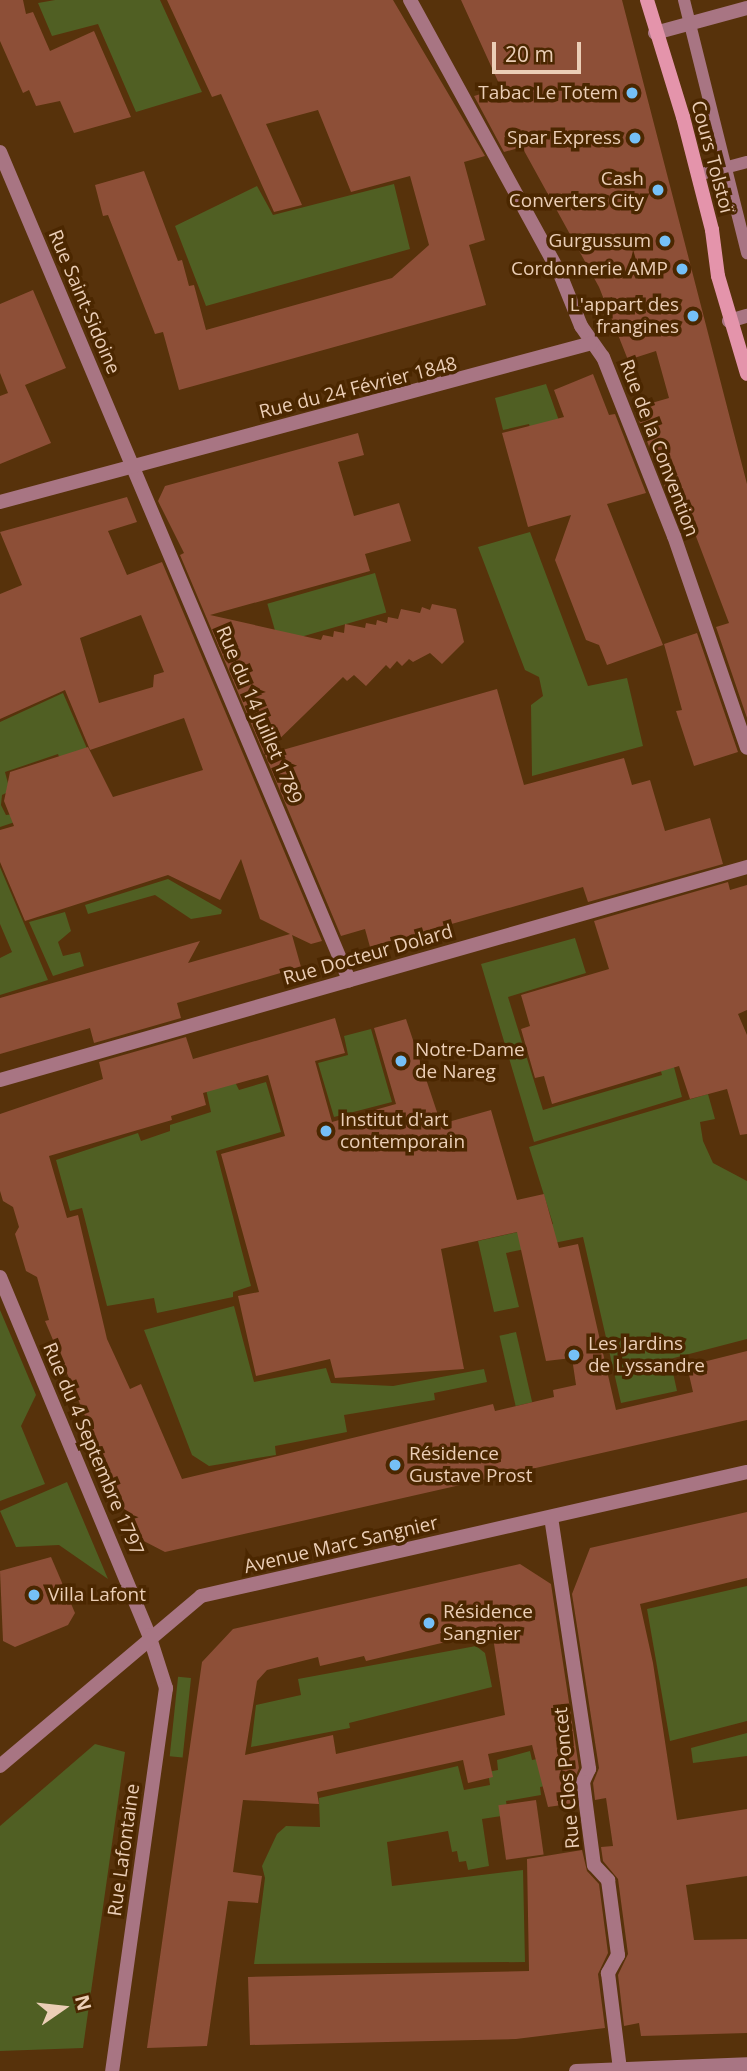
<!DOCTYPE html>
<html>
<head>
<meta charset="utf-8">
<style>
	body { margin:0 }
	#map { position:relative; width:747px; height:2071px; overflow:hidden; background:#57320b; font-family:"Open Sans",sans-serif }
	div>[style] { position:absolute }
	[style*='--x'] { left:calc(var(--x)*1px); top:calc(var(--y)*1px); width:calc(var(--w)*1px); rotate:calc(var(--a)*1deg) }
	.green>* { inset:0; background:#505f23; transform-origin:0 0 }
	.building>* { inset:0; background:#8d4f37; transform-origin:0 0 }
	.lane>* { height:12px; margin:-6px; padding:0 6px; transform-origin:6px; border-radius:6px; background:#a87583 }
	.street>* { height:14px; margin:-7px; padding:0 7px; transform-origin:7px; border-radius:7px; background:#a87583 }
	.secondary>* { height:14px; margin:-7px; padding:0 7px; transform-origin:7px; border-radius:7px; background:#e494ab }
	.dots>* { width:19px; height:19px; translate:-50% -50%; box-sizing:border-box; border:4px solid #4b2700; border-radius:50% }
	span { translate:-50% -50%; white-space:nowrap; text-align:center; line-height:1.15; -webkit-text-stroke:7px #4b2700; paint-order:stroke }
	.poi-label { font-size:19px; color:#ebceb6 }
	.right { translate:-100% -50%; text-align:right }
	.left { translate:0 -50%; text-align:left }
	.street-label { font-size:19px; color:#ebceb6 }
	.north { position:absolute; left:28px; top:1973px; width:70px; height:70px; -webkit-text-stroke:5px #4b2700; paint-order:stroke; rotate:76deg; font-size:19px; font-weight:700; line-height:28px; text-align:center; color:#ebceb6 }
	.north::after { content:''; display:block; margin:auto; width:24px; height:32px; background:#ebceb6; clip-path:polygon(50% 0,100% 100%,50% 72%,0 100%) }
	.scale { position:absolute; left:492px; top:42px; width:89px; height:32px; box-sizing:border-box; border:4px solid #ebceb6; border-top:0; padding-left:9px; font-size:21px; line-height:24px; white-space:nowrap; color:#ebceb6; -webkit-text-stroke:5px #4b2700; paint-order:stroke }
</style>
</head>
<body>
<div id="map">
	<div class="green">
		<div style="clip-path:polygon(55px 0,160px 0,202px 92px,136px 112px,98px 24px,52px 36px,38px 3px)"></div>
		<div style="clip-path:polygon(394px 184px,410px 249px,206px 306px,175px 226px,257px 186px,273px 215px)"></div>
		<div style="clip-path:polygon(546px 384px,569px 449px,548px 496px,529px 424px,503px 430px,495px 398px)"></div>
		<div style="clip-path:polygon(530px 532px,588px 686px,627px 678px,643px 746px,532px 776px,531px 705px,543px 696px,539px 677px,525px 670px,478px 547px)"></div>
		<div style="left:375px;top:573px;width:41px;height:112px;rotate:74deg"></div>
		<div style="clip-path:polygon(63px 693px,92px 760px,64px 770px,58px 754px,5px 772px,10px 791px,2px 795px,1px 805px,6px 815px,16px 814px,18px 821px,0 827px,0 722px)"></div>
		<div style="clip-path:polygon(0 867px,48px 980px,0 995px,0 958px,12px 952px,0 924px)"></div>
		<div style="clip-path:polygon(168px 879px,222px 910px,221px 914px,191px 919px,155px 895px,88px 914px,85px 905px)"></div>
		<div style="clip-path:polygon(65px 912px,71px 931px,58px 942px,63px 956px,80px 952px,84px 966px,53px 976px,29px 922px)"></div>
		<div style="clip-path:polygon(575px 938px,586px 973px,508px 997px,543px 1110px,662px 1075px,647px 1022px,652px 985px,682px 1097px,534px 1142px,481px 964px)"></div>
		<div style="clip-path:polygon(371px 1029px,392px 1102px,334px 1117px,318px 1063px,348px 1055px,344px 1036px)"></div>
		<div style="clip-path:polygon(231px 1074px,239px 1090px,266px 1082px,281px 1132px,216px 1151px,251px 1286px,233px 1292px,233px 1297px,157px 1313px,154px 1298px,107px 1306px,82px 1208px,70px 1211px,56px 1160px,138px 1133px,141px 1141px,170px 1131px,170px 1125px,211px 1112px,204px 1080px)"></div>
		<div style="clip-path:polygon(708px 1094px,715px 1119px,700px 1122px,703px 1141px,713px 1163px,747px 1181px,747px 1339px,670px 1359px,677px 1391px,621px 1403px,583px 1237px,506px 1253px,519px 1307px,494px 1312px,478px 1241px,553px 1224px,529px 1147px)"></div>
		<div style="clip-path:polygon(234px 1306px,254px 1382px,326px 1368px,331px 1383px,393px 1386px,484px 1369px,487px 1382px,434px 1393px,435px 1400px,344px 1415px,347px 1432px,275px 1446px,276px 1455px,209px 1466px,192px 1455px,144px 1330px)"></div>
		<div style="clip-path:polygon(0 1310px,36px 1395px,21px 1426px,45px 1484px,0 1501px)"></div>
		<div style="left:516px;top:1332px;width:72px;height:17px;rotate:77deg"></div>
		<div style="clip-path:polygon(67px 1482px,108px 1579px,59px 1545px,16px 1547px,0 1511px)"></div>
		<div style="clip-path:polygon(747px 1586px,747px 1721px,670px 1741px,647px 1609px)"></div>
		<div style="clip-path:polygon(476px 1646px,485px 1653px,492px 1687px,349px 1723px,350px 1728px,251px 1747px,256px 1705px,301px 1695px,298px 1679px)"></div>
		<div style="left:191px;top:1678px;width:80px;height:13px;rotate:96deg"></div>
		<div style="clip-path:polygon(747px 1733px,747px 1756px,693px 1763px,691px 1748px)"></div>
		<div style="clip-path:polygon(95px 1744px,125px 1752px,83px 2048px,0 2051px,0 1826px)"></div>
		<div style="clip-path:polygon(530px 1751px,532px 1760px,559px 1755px,571px 1781px,540px 1787px,541px 1795px,506px 1801px,508px 1815px,482px 1819px,489px 1866px,468px 1870px,466px 1861px,459px 1862px,457px 1851px,452px 1852px,448px 1831px,387px 1842px,392px 1886px,523px 1870px,525px 1962px,254px 1964px,265px 1878px,262px 1866px,277px 1834px,286px 1826px,320px 1827px,319px 1798px,458px 1766px,464px 1790px,490px 1785px,488px 1772px,498px 1770px,497px 1760px)"></div>
	</div>
	<div class="building">
		<div style="clip-path:polygon(0 0,23px 0,26px 14px,33px 12px,50px 51px,94px 31px,131px 117px,74px 133px,60px 101px,36px 106px,29px 90px,23px 93px,0 41px)"></div>
		<div style="clip-path:polygon(167px 0,393px 0,485px 156px,464px 162px,485px 240px,469px 245px,486px 305px,179px 390px,163px 332px,155px 334px,108px 215px,103px 216px,95px 185px,144px 171px,178px 261px,182px 260px,189px 286px,194px 285px,206px 330px,392px 278px,429px 245px,410px 176px,351px 192px,318px 110px,266px 124px,302px 205px,274px 212px,221px 94px,212px 97px)"></div>
		<div style="clip-path:polygon(461px 0,622px 0,747px 484px,747px 718px,716px 627px,729px 623px,676px 484px,665px 487px,634px 408px,669px 398px,656px 351px,628px 360px,599px 287px,522px 147px,504px 152px,474px 96px,501px 88px)"></div>
		<div style="clip-path:polygon(33px 290px,66px 368px,25px 385px,51px 443px,0 464px,0 396px,8px 393px,0 373px,0 304px)"></div>
		<div style="clip-path:polygon(593px 374px,609px 415px,615px 414px,646px 493px,607px 504px,663px 645px,607px 665px,599px 645px,586px 640px,555px 560px,571px 515px,528px 527px,502px 433px,564px 417px,554px 390px)"></div>
		<div style="clip-path:polygon(358px 433px,364px 455px,338px 462px,354px 516px,399px 503px,411px 541px,365px 554px,370px 571px,210px 615px,321px 640px,323px 635px,333px 637px,334px 631px,344px 633px,345px 624px,365px 628px,366px 623px,376px 625px,377px 620px,387px 623px,388px 617px,398px 619px,401px 609px,420px 613px,422px 607px,430px 610px,432px 604px,456px 609px,464px 642px,442px 664px,430px 653px,413px 662px,409px 659px,402px 666px,397px 661px,390px 669px,386px 665px,366px 686px,354px 675px,347px 681px,343px 677px,264px 754px,180px 555px,184px 553px,158px 501px,165px 486px)"></div>
		<div style="clip-path:polygon(evenodd,127px 497px,137px 522px,108px 531px,127px 575px,162px 562px,322px 941px,311px 944px,292px 935px,301px 967px,177px 1003px,181px 1018px,94px 1043px,90px 1028px,0 1054px,0 998px,200px 941px,188px 963px,290px 934px,260px 919px,241px 859px,220px 900px,168px 875px,25px 921px,0 862px,0 830px,14px 826px,4px 801px,10px 772px,88px 747px,113px 797px,203px 770px,184px 718px,90px 750px,65px 690px,0 719px,0 594px,22px 585px,0 532px,127px 497px,141px 615px,164px 672px,154px 675px,153px 687px,99px 703px,80px 638px,141px 615px)"></div>
		<div style="clip-path:polygon(697px 633px,738px 752px,694px 766px,676px 711px,682px 710px,664px 644px)"></div>
		<div style="clip-path:polygon(497px 689px,524px 785px,624px 758px,632px 785px,650px 780px,665px 831px,710px 818px,723px 864px,588px 902px,583px 887px,370px 947px,365px 929px,341px 936px,265px 755px)"></div>
		<div style="clip-path:polygon(728px 882px,730px 890px,747px 885px,747px 1010px,738px 1014px,747px 1035px,747px 1134px,740px 1135px,727px 1089px,690px 1099px,679px 1066px,552px 1104px,544px 1076px,535px 1078px,521px 1029px,530px 1026px,521px 995px,609px 969px,594px 921px)"></div>
		<div style="clip-path:polygon(evenodd,335px 1018px,345px 1053px,315px 1061px,332px 1122px,396px 1104px,374px 1028px,406px 1019px,441px 1124px,491px 1110px,517px 1200px,544px 1194px,559px 1248px,578px 1244px,616px 1410px,693px 1392px,687px 1366px,747px 1351px,747px 1420px,165px 1552px,136px 1537px,45px 1321px,49px 1320px,37px 1277px,26px 1271px,15px 1234px,19px 1227px,13px 1207px,3px 1201px,0 1191px,0 1114px,103px 1079px,99px 1062px,186px 1037px,193px 1059px,335px 1018px,268px 1075px,285px 1136px,221px 1154px,259px 1292px,238px 1296px,256px 1376px,330px 1359px,335px 1378px,464px 1369px,441px 1249px,517px 1232px,546px 1361px,572px 1358px,576px 1385px,553px 1390px,554px 1397px,495px 1411px,493px 1404px,182px 1479px,141px 1384px,130px 1389px,107px 1339px,78px 1215px,67px 1218px,49px 1156px,172px 1120px,171px 1116px,206px 1105px,203px 1093px,268px 1075px)"></div>
		<div style="clip-path:polygon(747px 1512px,747px 1578px,640px 1604px,653px 1663px,677px 1820px,747px 1809px,747px 1876px,686px 1885px,694px 1940px,747px 1939px,747px 2033px,641px 2036px,639px 2023px,624px 2026px,618px 1975px,628px 1954px,618px 1879px,603px 1861px,601px 1847px,613px 1846px,606px 1798px,595px 1800px,593px 1783px,599px 1768px,572px 1594px,590px 1548px)"></div>
		<div style="clip-path:polygon(51px 1557px,75px 1613px,68px 1625px,15px 1647px,3px 1641px,0 1571px)"></div>
		<div style="clip-path:polygon(evenodd,520px 1564px,551px 1584px,579px 1768px,573px 1783px,576px 1803px,548px 1807px,532px 1745px,488px 1754px,493px 1777px,468px 1783px,463px 1760px,317px 1792px,319px 1804px,243px 1800px,233px 1872px,262px 1876px,258px 1903px,228px 1901px,207px 2046px,147px 2048px,202px 1662px,233px 1629px,520px 1564px,492px 1631px,505px 1715px,336px 1754px,333px 1735px,245px 1755px,257px 1681px,267px 1670px,318px 1657px,320px 1666px,364px 1656px,366px 1661px,492px 1631px)"></div>
		<div style="left:536px;top:1800px;width:55px;height:38px;rotate:82deg"></div>
		<div style="clip-path:polygon(582px 1850px,587px 1871px,599px 1884px,608px 1953px,598px 1974px,605px 2028px,516px 2039px,250px 2045px,248px 1977px,529px 1971px,527px 1859px)"></div>
	</div>
	<div class="lane">
		<div style="--x:684;--y:0;--w:261;--a:76"></div>
		<div style="--x:698;--y:175;--w:51;--a:-14.9"></div>
	</div>
	<div class="street">
		<div style="--x:410;--y:0;--w:312;--a:61.3"></div>
		<div style="--x:560;--y:274;--w:56;--a:68"></div>
		<div style="--x:581;--y:326;--w:38;--a:55"></div>
		<div style="--x:603;--y:357;--w:193;--a:68.4"></div>
		<div style="--x:674;--y:536;--w:224;--a:71"></div>
		<div style="--x:655;--y:33;--w:95;--a:-15.2"></div>
		<div style="--x:0;--y:152;--w:899;--a:67.14"></div>
		<div style="--x:729;--y:321;--w:19;--a:-16"></div>
		<div style="--x:0;--y:502;--w:613;--a:-15.03"></div>
		<div style="--x:0;--y:1080;--w:777;--a:-15.92"></div>
		<div style="--x:0;--y:1277;--w:388;--a:67.4"></div>
		<div style="--x:149;--y:1635;--w:56;--a:72.2"></div>
		<div style="--x:166;--y:1688;--w:387;--a:98"></div>
		<div style="--x:551;--y:1517;--w:255;--a:81.4"></div>
		<div style="--x:589;--y:1769;--w:14;--a:115"></div>
		<div style="--x:583;--y:1782;--w:84;--a:82.5"></div>
		<div style="--x:594;--y:1865;--w:21;--a:47"></div>
		<div style="--x:608;--y:1880;--w:76;--a:82.4"></div>
		<div style="--x:618;--y:1955;--w:21;--a:119"></div>
		<div style="--x:608;--y:1973;--w:98;--a:82.9"></div>
		<div style="--x:0;--y:1766;--w:263;--a:-40.2"></div>
		<div style="--x:201;--y:1596;--w:560;--a:-12.8"></div>
		<div style="--x:576;--y:2071;--w:171;--a:-2.3"></div>
	</div>
	<div class="secondary">
		<div style="--x:647;--y:0;--w:122;--a:72.9"></div>
		<div style="--x:683;--y:117;--w:117;--a:75.6"></div>
		<div style="--x:712;--y:230;--w:46;--a:82.6"></div>
		<div style="--x:718;--y:276;--w:102;--a:73.5"></div>
	</div>
	<div class="dots">
		<div style="left:632px;top:93px;background:#75c0f6"></div>
		<div style="left:635px;top:138px;background:#75c0f6"></div>
		<div style="left:658px;top:190px;background:#75c0f6"></div>
		<div style="left:665px;top:241px;background:#75c0f6"></div>
		<div style="left:682px;top:269px;background:#75c0f6"></div>
		<div style="left:693px;top:316px;background:#75c0f6"></div>
		<div style="left:401px;top:1061px;background:#75c0f6"></div>
		<div style="left:326px;top:1131px;background:#75c0f6"></div>
		<div style="left:574px;top:1355px;background:#75c0f6"></div>
		<div style="left:395px;top:1465px;background:#75c0f6"></div>
		<div style="left:34px;top:1595px;background:#75c0f6"></div>
		<div style="left:429px;top:1623px;background:#75c0f6"></div>
	</div>
	<div class="poi-label">
		<span class="right" style="left:618px;top:93px">Tabac Le Totem</span>
		<span class="right" style="left:621px;top:138px">Spar Express</span>
		<span class="right" style="left:644px;top:190px">Cash<br>Converters City</span>
		<span class="right" style="left:651px;top:241px">Gurgussum</span>
		<span class="right" style="left:668px;top:269px">Cordonnerie AMP</span>
		<span class="right" style="left:679px;top:316px">L'appart des<br>frangines</span>
		<span class="left" style="left:415px;top:1061px">Notre-Dame<br>de Nareg</span>
		<span class="left" style="left:340px;top:1131px">Institut d'art<br>contemporain</span>
		<span class="left" style="left:588px;top:1355px">Les Jardins<br>de Lyssandre</span>
		<span class="left" style="left:409px;top:1465px">Résidence<br>Gustave Prost</span>
		<span class="left" style="left:48px;top:1595px">Villa Lafont</span>
		<span class="left" style="left:443px;top:1623px">Résidence<br>Sangnier</span>
	</div>
	<div class="street-label">
		<span style="left:712px;top:157px;rotate:75deg">Cours Tolstoï</span>
		<span style="left:84px;top:302px;rotate:67deg">Rue Saint-Sidoine</span>
		<span style="left:358px;top:388px;rotate:-14deg">Rue du 24 Février 1848</span>
		<span style="left:659px;top:448px;rotate:69deg">Rue de la Convention</span>
		<span style="left:259px;top:715px;rotate:67deg">Rue du 14 Juillet 1789</span>
		<span style="left:368px;top:955px;rotate:-16deg">Rue Docteur Dolard</span>
		<span style="left:93px;top:1449px;rotate:67deg">Rue du 4 Septembre 1797</span>
		<span style="left:341px;top:1545px;rotate:-13deg">Avenue Marc Sangnier</span>
		<span style="left:567px;top:1778px;rotate:-95deg">Rue Clos Poncet</span>
		<span style="left:124px;top:1850px;rotate:-82deg">Rue Lafontaine</span>
	</div>
	<div class="north">N</div>
	<div class="scale">20 m</div>
</div>
</body>
</html>
